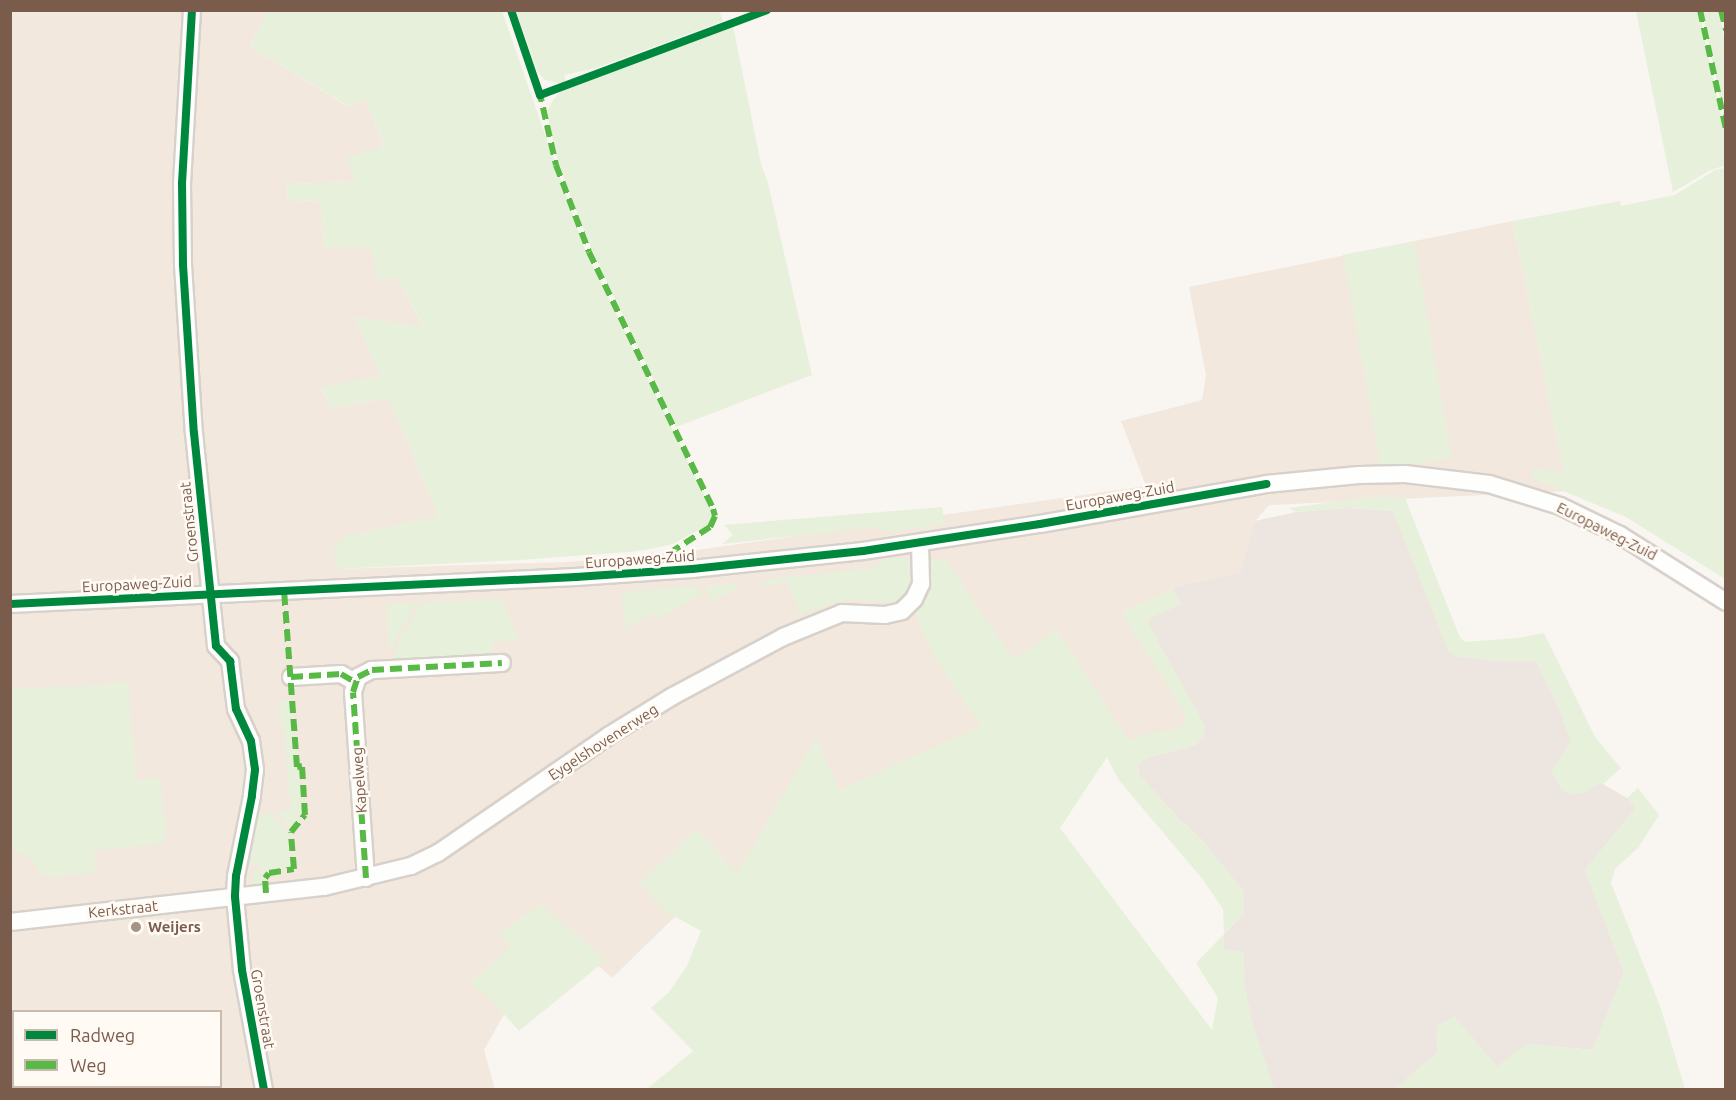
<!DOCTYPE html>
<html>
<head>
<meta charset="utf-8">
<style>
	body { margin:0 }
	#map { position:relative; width:1736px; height:1100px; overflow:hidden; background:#f9f5f0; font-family:Ubuntu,sans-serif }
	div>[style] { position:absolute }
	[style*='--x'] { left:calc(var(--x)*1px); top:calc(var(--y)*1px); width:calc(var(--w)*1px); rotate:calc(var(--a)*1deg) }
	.residential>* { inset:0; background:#f2e8de }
	.industrial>* { inset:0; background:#ede5e0 }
	.green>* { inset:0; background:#e7f0db; transform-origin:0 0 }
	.roads { filter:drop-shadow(2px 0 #d7d1cb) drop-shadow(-2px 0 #d7d1cb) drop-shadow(0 2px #d7d1cb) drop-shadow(0 -2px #d7d1cb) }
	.minor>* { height:16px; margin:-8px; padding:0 8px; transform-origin:8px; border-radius:8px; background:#fefefd }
	.quiet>* { height:6px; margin-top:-3px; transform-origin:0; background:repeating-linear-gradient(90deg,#58b947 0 12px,transparent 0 18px) }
	.cycleway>* { height:8px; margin:-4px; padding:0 4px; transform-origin:4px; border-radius:4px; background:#00873e }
	.dots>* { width:16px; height:16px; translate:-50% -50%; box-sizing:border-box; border:3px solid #fffaf3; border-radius:50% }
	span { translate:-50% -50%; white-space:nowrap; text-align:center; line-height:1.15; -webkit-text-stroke:5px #fffaf3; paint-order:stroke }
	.street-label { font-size:15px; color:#7a5c4d }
	.poi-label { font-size:15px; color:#7a5c4d; font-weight:700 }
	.left { translate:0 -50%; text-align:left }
	.frame { position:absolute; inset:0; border:12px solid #7a5c4d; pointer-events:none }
	.legend { position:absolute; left:12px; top:1010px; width:210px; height:78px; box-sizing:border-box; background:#fffaf3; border:2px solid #cabbb1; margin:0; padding:8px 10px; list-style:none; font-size:18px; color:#7a5c4d }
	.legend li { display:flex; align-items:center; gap:12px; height:30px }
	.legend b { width:30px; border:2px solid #cabbb1 }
</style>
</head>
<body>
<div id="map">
	<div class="residential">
		<div style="clip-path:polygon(evenodd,10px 11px,269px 11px,250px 46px,347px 106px,366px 99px,384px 147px,356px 182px,286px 184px,288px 200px,321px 201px,324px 247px,371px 246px,378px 280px,397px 277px,423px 327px,355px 318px,381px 376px,321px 388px,331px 408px,389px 398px,439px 516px,337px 569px,568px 562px,690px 551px,1146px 486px,1121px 421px,1202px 400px,1206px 375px,1189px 287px,1513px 221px,1568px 491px,1269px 505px,1255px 521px,1240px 572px,1176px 587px,1192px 726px,1124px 754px,988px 725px,738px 892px,718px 875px,612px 978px,554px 925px,484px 1050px,495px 1089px,11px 1089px,10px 11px,14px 1012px,220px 1012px,220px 1086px,14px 1086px,14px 1012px)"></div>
	</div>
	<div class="industrial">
		<div style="clip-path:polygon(1346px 508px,1393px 511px,1456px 656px,1496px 661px,1536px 661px,1560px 710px,1571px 741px,1568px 747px,1585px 792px,1599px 783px,1603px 784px,1627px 798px,1636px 808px,1585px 870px,1624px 972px,1593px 1050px,1528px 1044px,1497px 1067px,1438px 1025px,1437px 1053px,1395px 1089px,1274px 1089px,1269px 1080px,1250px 1015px,1245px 987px,1223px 950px,1224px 934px,1244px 913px,1243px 891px,1201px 839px,1181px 821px,1139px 775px,1138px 765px,1146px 758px,1195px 745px,1204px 736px,1205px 727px,1148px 623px,1149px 619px,1181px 604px,1173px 589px,1176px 587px,1240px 572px,1255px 521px,1296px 512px)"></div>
	</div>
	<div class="green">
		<div style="clip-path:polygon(719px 10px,723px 21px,596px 68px,564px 75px,566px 82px,557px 83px,545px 80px,538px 73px,516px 11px)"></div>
		<div style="clip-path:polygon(269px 11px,502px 11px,584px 247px,712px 511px,709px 524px,673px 544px,640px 551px,520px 560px,337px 569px,334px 547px,345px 536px,439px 516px,389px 398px,331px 408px,321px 387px,381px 376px,354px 318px,423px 326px,397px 277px,378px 280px,371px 247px,324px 247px,321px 201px,288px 200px,286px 184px,355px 182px,348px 157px,384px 146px,366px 99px,348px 106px,250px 46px)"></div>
		<div style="clip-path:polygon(1636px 11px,1699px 11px,1725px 135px,1725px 165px,1709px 171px,1673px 192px)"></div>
		<div style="clip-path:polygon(1702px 11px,1719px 11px,1725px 44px,1725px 121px)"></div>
		<div style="clip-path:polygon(733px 26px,761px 164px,768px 183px,812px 375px,676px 427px,592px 250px,573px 202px,559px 165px,549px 123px,548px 110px,553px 100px,561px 91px)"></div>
		<div style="clip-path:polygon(1725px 168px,1726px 168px,1725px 579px,1626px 517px,1532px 478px,1532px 468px,1564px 472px,1513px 221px,1620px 201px,1621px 206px,1675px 195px,1715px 170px)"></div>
		<div style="left:1414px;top:242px;width:219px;height:72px;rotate:80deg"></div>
		<div style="clip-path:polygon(1370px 497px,1405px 498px,1460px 638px,1465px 642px,1518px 638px,1544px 633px,1595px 737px,1621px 768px,1603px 784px,1599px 783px,1585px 792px,1571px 795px,1562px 791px,1551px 771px,1571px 741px,1560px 710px,1536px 661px,1496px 661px,1456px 656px,1448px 651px,1393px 511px,1346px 508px,1296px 512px,1289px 508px)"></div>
		<div style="clip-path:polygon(942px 507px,945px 524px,887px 532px,877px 527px,722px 544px,733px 535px,724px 525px)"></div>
		<div style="clip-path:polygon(903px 557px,911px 562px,911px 581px,903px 596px,894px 602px,845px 600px,801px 614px,787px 582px,764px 586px,763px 584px,763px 581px,772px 579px,875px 568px,883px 560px)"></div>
		<div style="clip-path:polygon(evenodd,945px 559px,1012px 657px,1017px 658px,1054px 631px,1058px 632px,1129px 741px,1143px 735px,1182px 727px,1186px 722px,1185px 714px,1121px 612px,1173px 589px,1181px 604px,1149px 619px,1148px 623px,1206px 727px,1204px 736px,1195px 745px,1146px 758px,1138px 765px,1139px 775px,1181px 821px,1201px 839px,1243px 891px,1244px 913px,1224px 933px,1223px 949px,1244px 952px,1245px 987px,1250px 1015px,1274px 1089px,647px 1089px,693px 1051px,651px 1008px,669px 992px,687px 966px,701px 931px,663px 910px,640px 883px,697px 830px,737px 874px,816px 738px,839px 790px,981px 726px,935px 658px,914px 611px,925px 601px,929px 589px,931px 561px,945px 559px,1107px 757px,1118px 779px,1204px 881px,1223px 909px,1224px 934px,1196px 963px,1218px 998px,1212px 1030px,1060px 828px,1107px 757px)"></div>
		<div style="clip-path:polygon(738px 583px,738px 588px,712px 601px,705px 586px)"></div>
		<div style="clip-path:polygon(697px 586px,702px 594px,657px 619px,654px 613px,625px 628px,622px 592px)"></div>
		<div style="clip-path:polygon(501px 599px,520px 641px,492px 642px,493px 658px,392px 663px,403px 630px,407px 631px,419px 603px)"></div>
		<div style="clip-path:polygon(415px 603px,404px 627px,401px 626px,393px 647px,389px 647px,386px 604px)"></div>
		<div style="clip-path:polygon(128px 683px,136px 780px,161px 779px,166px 843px,95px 850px,95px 873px,54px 877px,40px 874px,30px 858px,11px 848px,11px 689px)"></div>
		<div style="clip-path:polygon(291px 700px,296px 770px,299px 770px,303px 814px,291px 829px,277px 812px,291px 810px,284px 731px,280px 719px,282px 713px,279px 711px,278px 702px)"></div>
		<div style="clip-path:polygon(1638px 788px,1659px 815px,1638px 848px,1615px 869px,1611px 883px,1660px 1006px,1685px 1089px,1395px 1089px,1437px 1053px,1438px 1025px,1454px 1016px,1497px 1066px,1528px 1044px,1593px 1050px,1624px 972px,1585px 870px,1636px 808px,1627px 798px)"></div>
		<div style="clip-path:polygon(271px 813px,289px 833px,291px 867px,267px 870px,263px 876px,263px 884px,253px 884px,252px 872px,257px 872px,260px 869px,257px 864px,251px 865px,250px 855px,258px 816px)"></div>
		<div style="clip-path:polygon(540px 904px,606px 960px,519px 1031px,494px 1003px,470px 983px,510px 947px,500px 933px)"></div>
	</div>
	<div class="roads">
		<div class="minor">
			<div style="--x:192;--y:10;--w:173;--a:93.3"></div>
			<div style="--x:182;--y:183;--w:82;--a:89.3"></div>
			<div style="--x:183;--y:265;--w:168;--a:86.3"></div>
			<div style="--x:194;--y:433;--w:214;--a:84.1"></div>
			<div style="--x:216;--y:646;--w:21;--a:47"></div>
			<div style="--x:230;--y:661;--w:48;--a:82.9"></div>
			<div style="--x:236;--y:709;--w:35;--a:65"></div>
			<div style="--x:251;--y:741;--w:29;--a:82"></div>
			<div style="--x:255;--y:770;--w:26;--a:97"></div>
			<div style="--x:252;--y:796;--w:82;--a:101.3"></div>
			<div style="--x:236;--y:876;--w:21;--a:93"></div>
			<div style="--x:235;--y:897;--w:73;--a:84.5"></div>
			<div style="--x:242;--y:970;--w:122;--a:79.6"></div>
			<div style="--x:10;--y:604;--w:567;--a:-2.73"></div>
			<div style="--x:576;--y:577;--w:116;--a:-3.9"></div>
			<div style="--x:692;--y:569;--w:172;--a:-6"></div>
			<div style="--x:863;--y:551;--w:179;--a:-8.7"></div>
			<div style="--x:1040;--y:524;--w:230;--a:-10"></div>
			<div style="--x:1266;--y:484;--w:93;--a:-5.5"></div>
			<div style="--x:1359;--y:475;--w:46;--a:-1.2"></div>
			<div style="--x:1405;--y:474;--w:85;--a:6.8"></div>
			<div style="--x:1489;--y:484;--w:74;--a:17.2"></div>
			<div style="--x:1560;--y:506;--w:67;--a:25.8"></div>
			<div style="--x:1620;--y:535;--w:125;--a:32.3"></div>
			<div style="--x:291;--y:677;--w:50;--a:-3.4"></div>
			<div style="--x:341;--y:674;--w:16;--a:30"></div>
			<div style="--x:366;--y:878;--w:186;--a:-94"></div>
			<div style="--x:353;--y:692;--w:16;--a:-72"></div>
			<div style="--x:358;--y:677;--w:16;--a:-27"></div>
			<div style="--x:372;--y:670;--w:130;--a:-3.1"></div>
			<div style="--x:10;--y:922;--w:316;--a:-6.4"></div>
			<div style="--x:324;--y:887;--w:89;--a:-13.6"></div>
			<div style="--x:411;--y:866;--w:30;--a:-26"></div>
			<div style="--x:438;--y:853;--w:206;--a:-34.5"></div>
			<div style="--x:608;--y:736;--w:76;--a:-31.6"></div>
			<div style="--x:673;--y:696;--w:125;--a:-28.2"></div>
			<div style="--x:783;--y:637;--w:64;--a:-22.1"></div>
			<div style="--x:842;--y:613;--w:43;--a:2.7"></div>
			<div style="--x:885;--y:615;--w:17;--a:-13"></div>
			<div style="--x:902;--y:611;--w:17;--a:-45"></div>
			<div style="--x:914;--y:599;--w:17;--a:-65"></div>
			<div style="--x:921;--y:584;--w:41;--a:-91.4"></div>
			<div style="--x:10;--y:1079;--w:4;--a:0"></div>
			<div style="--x:113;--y:1086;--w:4;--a:90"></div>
		</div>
	</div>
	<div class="quiet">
		<div style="--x:1700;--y:10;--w:122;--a:77.7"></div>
		<div style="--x:1721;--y:10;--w:21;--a:76"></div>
		<div style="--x:539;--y:90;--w:77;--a:77.2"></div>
		<div style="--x:556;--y:165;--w:93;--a:69.2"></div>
		<div style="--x:589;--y:252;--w:285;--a:64.2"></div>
		<div style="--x:713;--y:509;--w:7;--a:74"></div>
		<div style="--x:715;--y:516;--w:12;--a:114"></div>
		<div style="--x:710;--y:527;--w:43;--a:147.4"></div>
		<div style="--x:674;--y:550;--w:20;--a:87"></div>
		<div style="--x:291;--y:677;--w:50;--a:-3.4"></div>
		<div style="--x:341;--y:674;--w:16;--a:30"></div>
		<div style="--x:366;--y:878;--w:186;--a:-94"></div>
		<div style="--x:353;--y:692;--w:16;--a:-72"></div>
		<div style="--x:358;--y:677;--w:16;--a:-27"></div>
		<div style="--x:372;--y:670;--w:130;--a:-3.1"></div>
		<div style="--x:266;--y:893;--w:15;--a:-94"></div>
		<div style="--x:265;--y:878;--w:6;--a:-51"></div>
		<div style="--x:269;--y:873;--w:25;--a:-9"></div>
		<div style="--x:294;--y:869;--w:37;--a:-95"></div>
		<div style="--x:291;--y:832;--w:22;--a:-51"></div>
		<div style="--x:305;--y:815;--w:49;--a:-93.5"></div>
		<div style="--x:302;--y:766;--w:5;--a:169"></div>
		<div style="--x:297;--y:767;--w:177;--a:-94.2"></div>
	</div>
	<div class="cycleway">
		<div style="--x:192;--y:10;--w:173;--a:93.3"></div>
		<div style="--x:182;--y:183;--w:82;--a:89.3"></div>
		<div style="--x:183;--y:265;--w:168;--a:86.3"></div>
		<div style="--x:194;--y:433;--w:214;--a:84.1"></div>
		<div style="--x:216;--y:646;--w:21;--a:47"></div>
		<div style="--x:230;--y:661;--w:48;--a:82.9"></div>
		<div style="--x:236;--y:709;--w:35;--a:65"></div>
		<div style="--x:251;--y:741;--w:29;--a:82"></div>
		<div style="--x:255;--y:770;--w:26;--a:97"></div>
		<div style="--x:252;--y:796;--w:82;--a:101.3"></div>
		<div style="--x:236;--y:876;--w:21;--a:93"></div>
		<div style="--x:235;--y:897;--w:73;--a:84.5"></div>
		<div style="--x:242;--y:970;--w:122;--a:79.6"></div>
		<div style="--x:511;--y:10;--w:90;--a:71.2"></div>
		<div style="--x:540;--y:95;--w:242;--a:-20.5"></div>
		<div style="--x:10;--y:604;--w:567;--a:-2.73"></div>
		<div style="--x:576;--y:577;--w:116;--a:-3.9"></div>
		<div style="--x:692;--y:569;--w:172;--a:-6"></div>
		<div style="--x:863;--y:551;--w:179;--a:-8.7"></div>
		<div style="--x:1040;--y:524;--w:230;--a:-10"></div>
	</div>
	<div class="dots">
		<div style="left:136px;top:927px;background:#a69286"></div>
	</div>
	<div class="street-label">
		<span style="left:1120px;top:496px;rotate:-10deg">Europaweg-Zuid</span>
		<span style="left:189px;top:522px;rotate:-96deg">Groenstraat</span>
		<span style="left:1607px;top:531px;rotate:27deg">Europaweg-Zuid</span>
		<span style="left:640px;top:559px;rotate:-4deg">Europaweg-Zuid</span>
		<span style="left:137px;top:584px;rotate:-3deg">Europaweg-Zuid</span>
		<span style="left:603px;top:742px;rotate:-33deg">Eygelshovenerweg</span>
		<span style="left:359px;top:780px;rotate:-94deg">Kapelweg</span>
		<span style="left:123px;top:909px;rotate:-6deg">Kerkstraat</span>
		<span style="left:263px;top:1009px;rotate:80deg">Groenstraat</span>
	</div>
	<div class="poi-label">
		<span class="left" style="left:148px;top:927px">Weijers</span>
	</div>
	<div class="frame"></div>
	<ul class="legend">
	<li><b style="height:8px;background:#00873e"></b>Radweg</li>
	<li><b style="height:8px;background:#58b947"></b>Weg</li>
	</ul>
</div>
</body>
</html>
